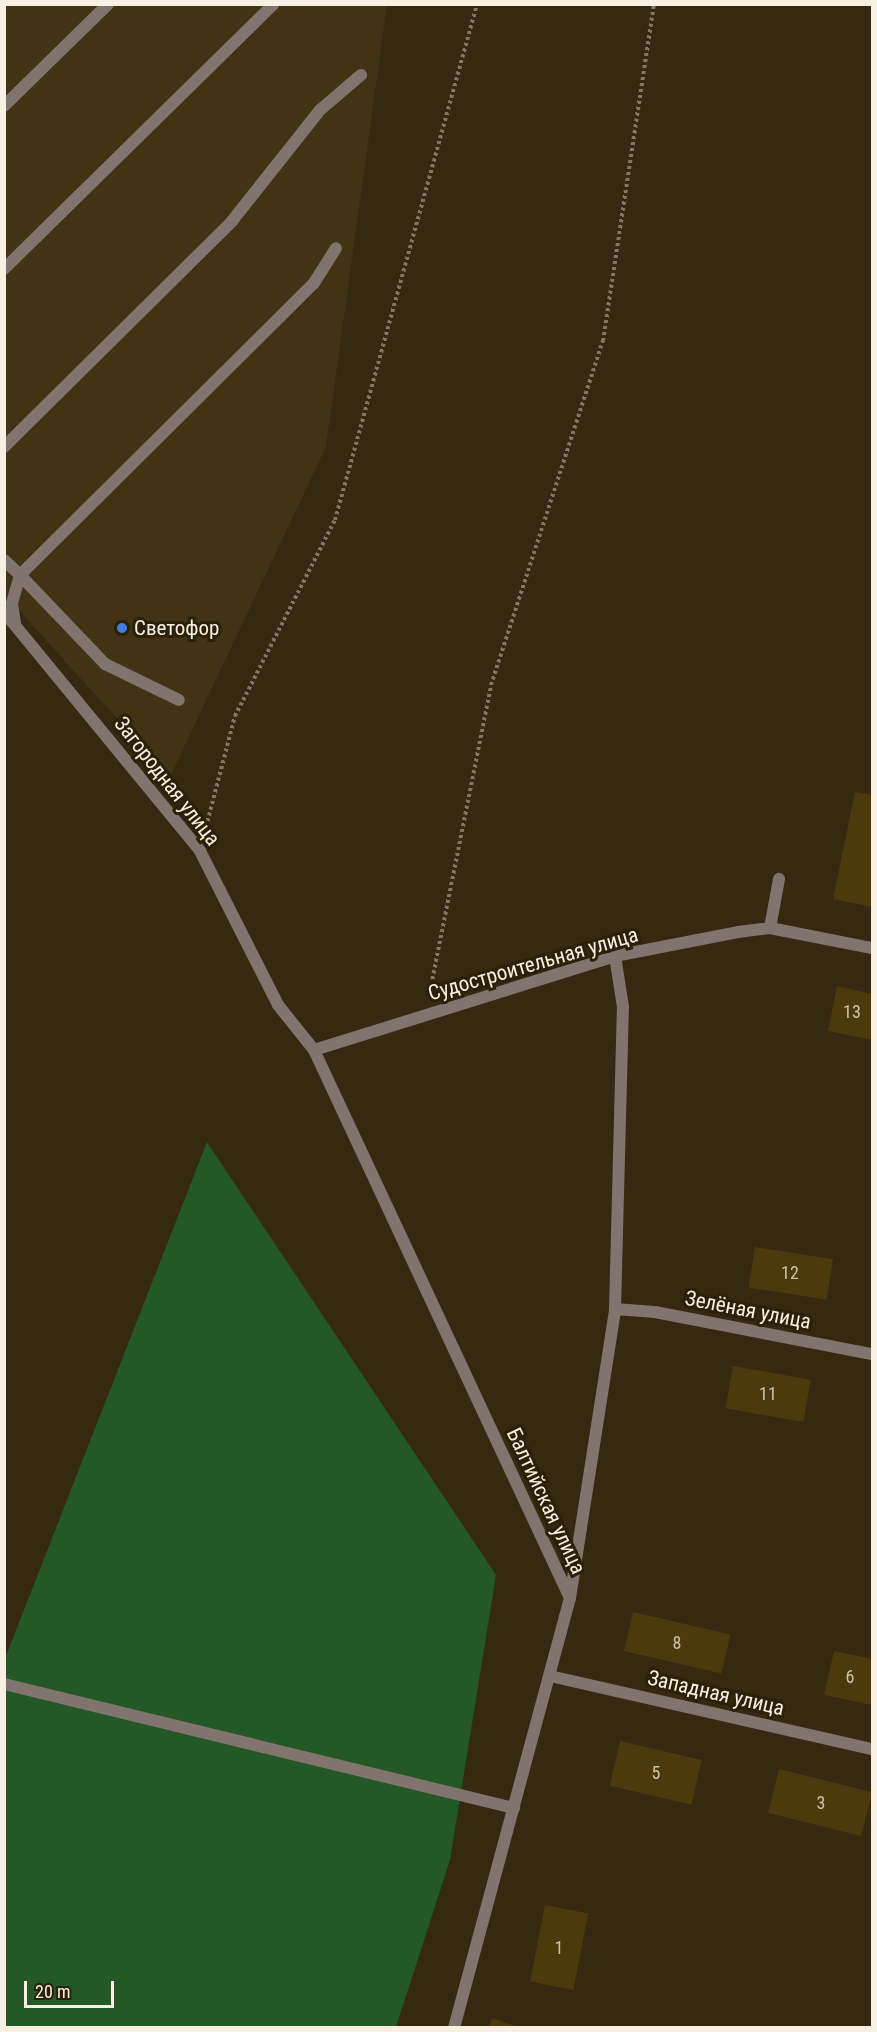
<!DOCTYPE html>
<html>
<head>
<meta charset="utf-8">
<style>
	body { margin:0 }
	#map { position:relative; width:877px; height:2032px; overflow:hidden; background:#352912; font-family:"Roboto Condensed",sans-serif }
	div>[style] { position:absolute }
	[style*='--x'] { left:calc(var(--x)*1px); top:calc(var(--y)*1px); width:calc(var(--w)*1px); rotate:calc(var(--a)*1deg) }
	.built>* { inset:0; background:#413313 }
	.green>* { inset:0; background:#245826 }
	.building>* { inset:0; background:#4c390c; transform-origin:0 0 }
	.path>* { height:4px; margin-top:-2px; transform-origin:0; background:repeating-linear-gradient(90deg,#827764 0 3px,transparent 0 6px) }
	.lane>* { height:12px; margin:-6px; padding:0 6px; transform-origin:6px; border-radius:6px; background:#81736e }
	.street>* { height:12px; margin:-6px; padding:0 6px; transform-origin:6px; border-radius:6px; background:#81736e }
	.dots>* { width:16px; height:16px; translate:-50% -50%; box-sizing:border-box; border:3px solid #2b2008; border-radius:50% }
	span { translate:-50% -50%; white-space:nowrap; text-align:center; line-height:1.15; -webkit-text-stroke:6px #2b2008; paint-order:stroke }
	.number-label { font-size:18px; color:#cdc2ac }
	.number-label span { -webkit-text-stroke-width:0 }
	.poi-label { font-size:21px; color:#f8f0e2 }
	.left { translate:0 -50%; text-align:left }
	.street-label { font-size:21px; color:#f8f0e2 }
	.frame { position:absolute; inset:0; border:6px solid #f8f0e2; pointer-events:none }
	.scale { position:absolute; left:24px; top:1981px; width:90px; height:27px; box-sizing:border-box; border:3px solid #f8f0e2; border-top:0; padding-left:8px; font-size:18px; line-height:21px; white-space:nowrap; color:#f8f0e2; -webkit-text-stroke:4px #2b2008; paint-order:stroke }
</style>
</head>
<body>
<div id="map">
	<div class="built">
		<div style="clip-path:polygon(5px 5px,387px 5px,326px 447px,170px 777px,5px 595px)"></div>
	</div>
	<div class="green">
		<div style="clip-path:polygon(207px 1142px,496px 1575px,450px 1860px,396px 2027px,5px 2027px,4px 1661px)"></div>
	</div>
	<div class="building">
		<div style="clip-path:polygon(855px 792px,872px 795px,872px 907px,833px 899px)"></div>
		<div style="clip-path:polygon(837px 986px,872px 994px,872px 1040px,828px 1031px)"></div>
		<div style="left:755px;top:1247px;width:79px;height:41px;rotate:9deg"></div>
		<div style="left:733px;top:1366px;width:79px;height:43px;rotate:10deg"></div>
		<div style="left:633px;top:1612px;width:100px;height:40px;rotate:13deg"></div>
		<div style="clip-path:polygon(834px 1651px,872px 1659px,872px 1705px,824px 1695px)"></div>
		<div style="left:620px;top:1741px;width:84px;height:46px;rotate:13deg"></div>
		<div style="left:779px;top:1769px;width:96px;height:45px;rotate:14deg"></div>
		<div style="left:545px;top:1905px;width:44px;height:78px;rotate:11deg"></div>
		<div style="clip-path:polygon(492px 2018px,518px 2027px,518px 2028px,488px 2028px)"></div>
	</div>
	<div class="path">
		<div style="--x:206;--y:827;--w:115;--a:-75.4"></div>
		<div style="--x:235;--y:716;--w:220;--a:-63"></div>
		<div style="--x:335;--y:520;--w:535;--a:-74.61"></div>
		<div style="--x:430;--y:991;--w:312;--a:-78.7"></div>
		<div style="--x:491;--y:685;--w:362;--a:-72"></div>
		<div style="--x:603;--y:341;--w:341;--a:-81.4"></div>
	</div>
	<div class="lane">
		<div style="--x:4;--y:106;--w:146;--a:-44.4"></div>
		<div style="--x:4;--y:269;--w:378;--a:-44.5"></div>
		<div style="--x:4;--y:447;--w:321;--a:-44.7"></div>
		<div style="--x:232;--y:221;--w:142;--a:-51.6"></div>
		<div style="--x:320;--y:110;--w:54;--a:-40.5"></div>
		<div style="--x:4;--y:560;--w:22;--a:43"></div>
		<div style="--x:20;--y:575;--w:414;--a:-44.8"></div>
		<div style="--x:314;--y:283;--w:41;--a:-57.8"></div>
		<div style="--x:15;--y:623;--w:20;--a:-99"></div>
		<div style="--x:12;--y:603;--w:29;--a:-74"></div>
		<div style="--x:20;--y:575;--w:123;--a:46.3"></div>
		<div style="--x:105;--y:664;--w:82;--a:25.9"></div>
		<div style="--x:770;--y:928;--w:50;--a:-79.6"></div>
	</div>
	<div class="street">
		<div style="--x:4;--y:612;--w:309;--a:50.6"></div>
		<div style="--x:200;--y:851;--w:173;--a:63.1"></div>
		<div style="--x:278;--y:1005;--w:58;--a:51.3"></div>
		<div style="--x:314;--y:1050;--w:605;--a:64.96"></div>
		<div style="--x:570;--y:1598;--w:445;--a:105.1"></div>
		<div style="--x:314;--y:1050;--w:315;--a:-17.3"></div>
		<div style="--x:615;--y:956;--w:125;--a:-11"></div>
		<div style="--x:738;--y:932;--w:32;--a:-7"></div>
		<div style="--x:770;--y:928;--w:104;--a:11.1"></div>
		<div style="--x:615;--y:1309;--w:40;--a:4.3"></div>
		<div style="--x:655;--y:1312;--w:221;--a:11"></div>
		<div style="--x:570;--y:1598;--w:292;--a:-81.1"></div>
		<div style="--x:615;--y:1309;--w:302;--a:-88.5"></div>
		<div style="--x:623;--y:1007;--w:52;--a:-98.9"></div>
		<div style="--x:550;--y:1676;--w:330;--a:12.8"></div>
		<div style="--x:4;--y:1684;--w:525;--a:13.67"></div>
	</div>
	<div class="dots">
		<div style="left:122px;top:628px;background:#3f7fe0"></div>
	</div>
	<div class="number-label">
		<span style="left:852px;top:1012px">13</span>
		<span style="left:790px;top:1273px">12</span>
		<span style="left:768px;top:1394px">11</span>
		<span style="left:677px;top:1643px">8</span>
		<span style="left:850px;top:1677px">6</span>
		<span style="left:656px;top:1773px">5</span>
		<span style="left:821px;top:1803px">3</span>
		<span style="left:559px;top:1948px">1</span>
	</div>
	<div class="poi-label">
		<span class="left" style="left:134px;top:628px">Светофор</span>
	</div>
	<div class="street-label">
		<span style="left:167px;top:781px;rotate:52deg">Загородная улица</span>
		<span style="left:533px;top:964px;rotate:-16deg">Судостроительная улица</span>
		<span style="left:748px;top:1310px;rotate:11deg">Зелёная улица</span>
		<span style="left:546px;top:1501px;rotate:65deg">Балтийская улица</span>
		<span style="left:716px;top:1693px;rotate:13deg">Западная улица</span>
	</div>
	<div class="frame"></div>
	<div class="scale">20 m</div>
</div>
</body>
</html>
